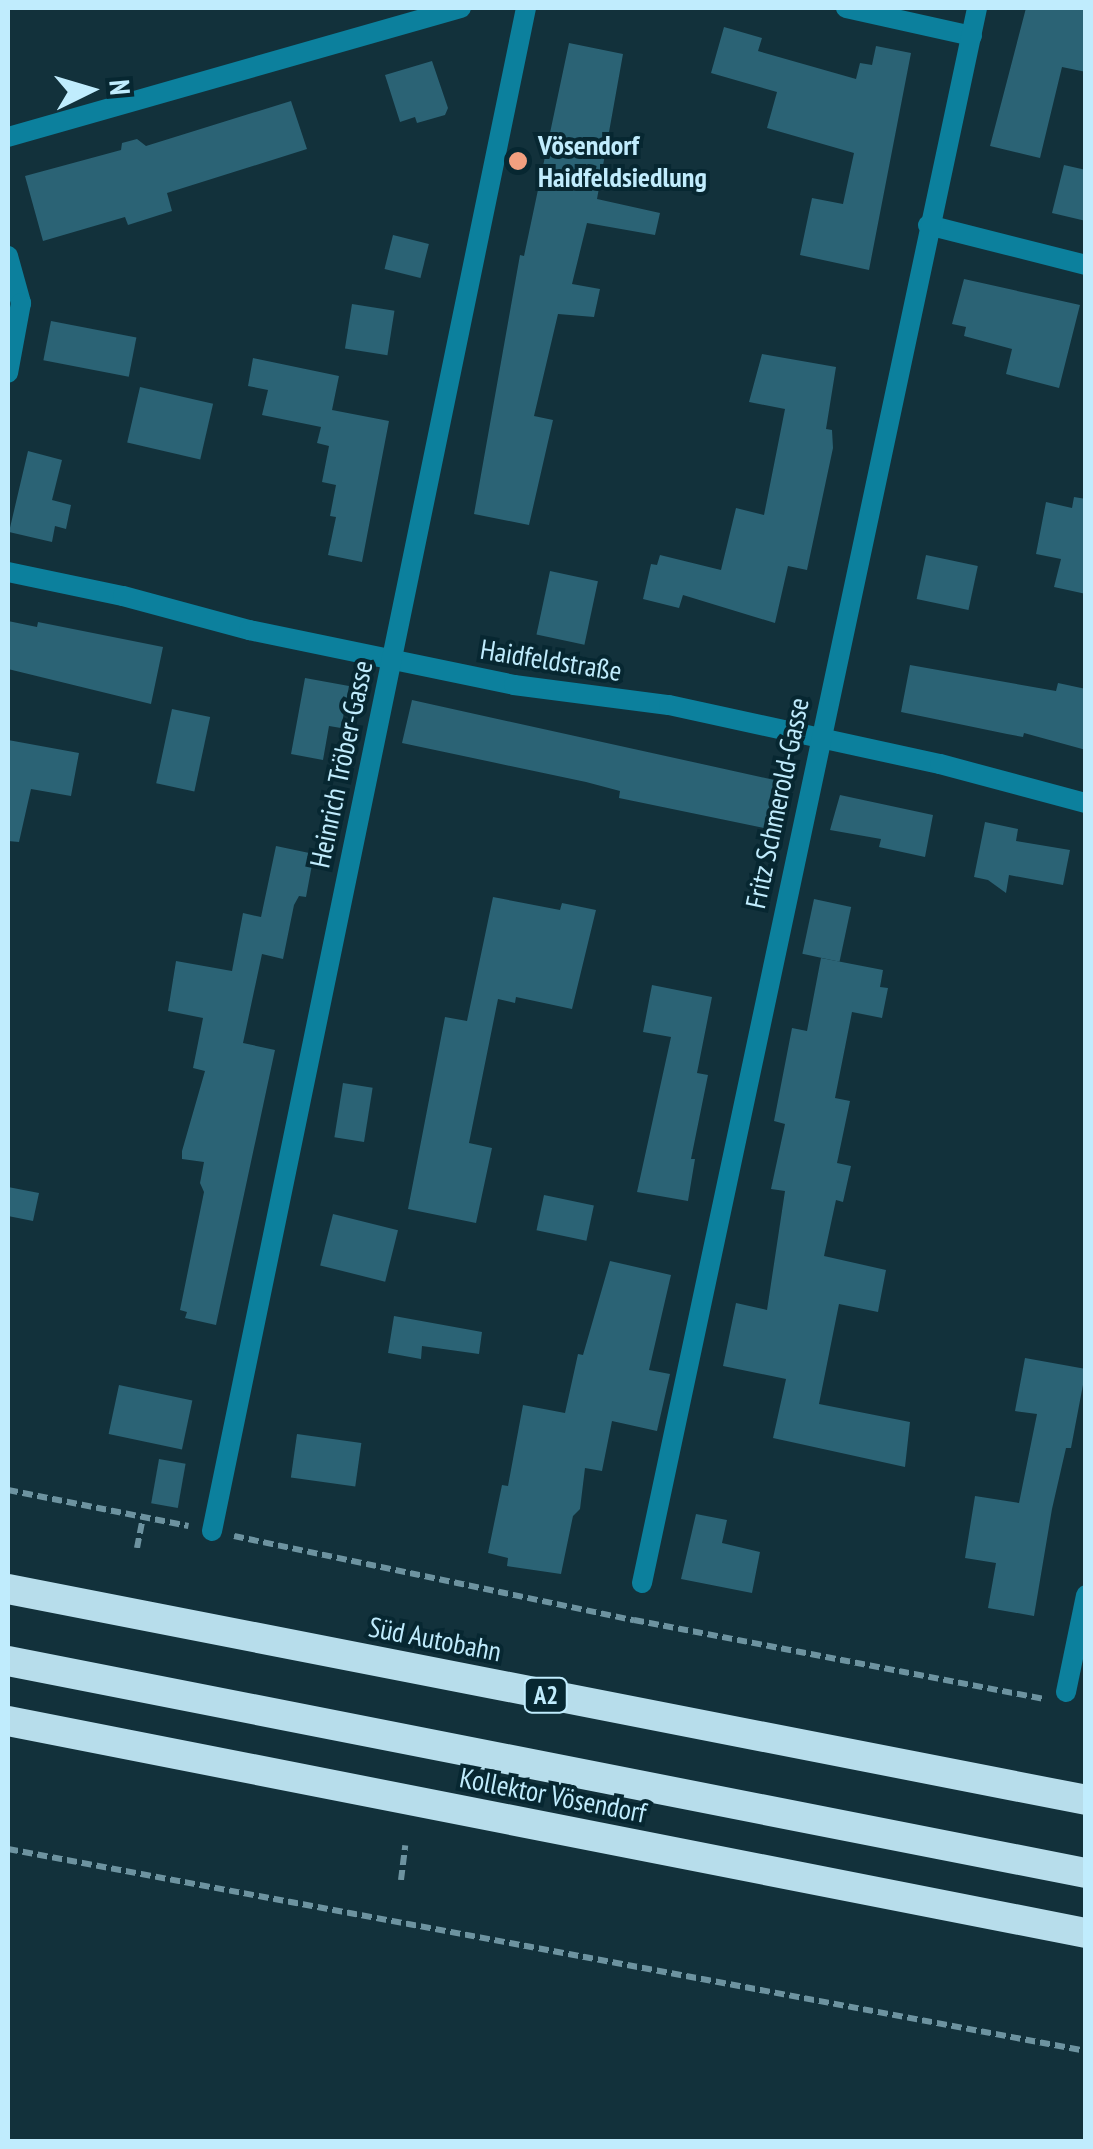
<!DOCTYPE html>
<html>
<head>
<meta charset="utf-8">
<style>
	body { margin:0 }
	#map { position:relative; width:1093px; height:2149px; overflow:hidden; background:#12313b; font-family:"PT Sans Narrow",sans-serif }
	div>[style] { position:absolute }
	[style*='--x'] { left:calc(var(--x)*1px); top:calc(var(--y)*1px); width:calc(var(--w)*1px); rotate:calc(var(--a)*1deg) }
	.building>* { inset:0; background:#2b6375; transform-origin:0 0 }
	.path>* { height:6px; margin-top:-3px; transform-origin:0; background:repeating-linear-gradient(90deg,#6d93a0 0 10px,transparent 0 15px) }
	.street>* { height:20px; margin:-10px; padding:0 10px; transform-origin:10px; border-radius:10px; background:#0c809d }
	.highway>* { height:30px; margin:-15px; padding:0 15px; transform-origin:15px; border-radius:15px; background:#b7ddeb }
	.dots>* { width:28px; height:28px; translate:-50% -50%; box-sizing:border-box; border:5px solid #072731; border-radius:50% }
	span { translate:-50% -50%; white-space:nowrap; text-align:center; line-height:1.15; -webkit-text-stroke:8px #072731; paint-order:stroke }
	.shield-label span { padding:2px 8px; background:#072731; border:2px solid; border-radius:8px; -webkit-text-stroke-width:0 }
	.shield-label { font-size:25px; color:#c0ecfd; font-weight:700 }
	.poi-label { font-size:28px; color:#c0ecfd; font-weight:700 }
	.left { translate:0 -50%; text-align:left }
	.street-label { font-size:28px; color:#c0ecfd }
	.frame { position:absolute; inset:0; border:10px solid #c0ecfd; pointer-events:none }
	.north { position:absolute; left:40px; top:40px; width:100px; height:100px; -webkit-text-stroke:8px #072731; paint-order:stroke; rotate:85deg; font-size:28px; font-weight:700; line-height:40px; text-align:center; color:#c0ecfd }
	.north::after { content:''; display:block; margin:auto; width:35px; height:45px; background:#c0ecfd; clip-path:polygon(50% 0,100% 100%,50% 72%,0 100%) }
</style>
</head>
<body>
<div id="map">
	<div class="building">
		<div style="clip-path:polygon(1026px 8px,1086px 8px,1086px 72px,1062px 67px,1040px 158px,990px 146px)"></div>
		<div style="clip-path:polygon(724px 27px,762px 38px,758px 51px,856px 79px,860px 63px,872px 65px,876px 46px,911px 53px,869px 270px,800px 255px,812px 198px,843px 204px,854px 153px,767px 128px,777px 92px,711px 73px)"></div>
		<div style="clip-path:polygon(569px 43px,623px 54px,597px 199px,660px 213px,655px 235px,587px 223px,572px 284px,600px 289px,594px 317px,558px 314px,534px 416px,553px 420px,529px 525px,474px 514px,520px 255px,524px 256px)"></div>
		<div style="clip-path:polygon(432px 61px,448px 108px,445px 115px,417px 123px,415px 117px,400px 122px,385px 75px)"></div>
		<div style="clip-path:polygon(291px 101px,307px 149px,167px 193px,172px 211px,128px 225px,125px 217px,43px 241px,25px 176px,121px 150px,122px 143px,137px 139px,146px 146px)"></div>
		<div style="clip-path:polygon(1064px 165px,1086px 170px,1086px 221px,1052px 213px)"></div>
		<div style="left:393px;top:235px;width:37px;height:35px;rotate:14deg"></div>
		<div style="clip-path:polygon(964px 279px,1080px 305px,1059px 388px,1006px 374px,1012px 349px,964px 336px,966px 327px,952px 324px)"></div>
		<div style="left:352px;top:304px;width:43px;height:45px;rotate:9deg"></div>
		<div style="left:51px;top:321px;width:87px;height:40px;rotate:11deg"></div>
		<div style="clip-path:polygon(762px 354px,836px 367px,826px 429px,832px 430px,833px 448px,807px 570px,788px 566px,775px 623px,683px 595px,679px 608px,643px 599px,651px 564px,657px 565px,660px 555px,721px 570px,736px 508px,764px 515px,785px 409px,749px 402px)"></div>
		<div style="clip-path:polygon(253px 358px,339px 376px,332px 410px,389px 421px,362px 562px,328px 555px,336px 517px,330px 516px,336px 485px,322px 482px,329px 446px,317px 443px,321px 427px,262px 415px,268px 390px,248px 386px)"></div>
		<div style="left:140px;top:387px;width:75px;height:57px;rotate:13deg"></div>
		<div style="clip-path:polygon(28px 451px,62px 460px,52px 500px,71px 505px,66px 529px,55px 526px,52px 542px,9px 532px)"></div>
		<div style="clip-path:polygon(1074px 497px,1086px 499px,1086px 594px,1054px 587px,1061px 559px,1036px 554px,1046px 502px,1072px 508px)"></div>
		<div style="left:926px;top:555px;width:53px;height:45px;rotate:12deg"></div>
		<div style="left:550px;top:571px;width:49px;height:65px;rotate:12deg"></div>
		<div style="clip-path:polygon(8px 621px,37px 627px,38px 622px,163px 647px,151px 704px,8px 669px)"></div>
		<div style="clip-path:polygon(910px 665px,1056px 691px,1058px 683px,1086px 689px,1086px 750px,1024px 733px,1023px 737px,1007px 734px,901px 712px)"></div>
		<div style="clip-path:polygon(305px 678px,349px 686px,341px 728px,329px 726px,323px 760px,291px 754px)"></div>
		<div style="clip-path:polygon(412px 700px,779px 781px,769px 829px,619px 798px,620px 791px,586px 782px,402px 743px)"></div>
		<div style="left:172px;top:709px;width:39px;height:76px;rotate:12deg"></div>
		<div style="clip-path:polygon(8px 740px,79px 753px,71px 796px,31px 789px,19px 842px,8px 841px)"></div>
		<div style="clip-path:polygon(840px 795px,933px 815px,925px 857px,879px 847px,881px 839px,830px 830px)"></div>
		<div style="clip-path:polygon(985px 822px,1018px 829px,1016px 841px,1070px 850px,1063px 885px,1009px 875px,1006px 893px,988px 880px,974px 877px)"></div>
		<div style="clip-path:polygon(276px 846px,314px 854px,306px 897px,299px 896px,294px 905px,283px 959px,262px 954px,243px 1043px,275px 1050px,216px 1325px,185px 1318px,187px 1312px,180px 1310px,204px 1192px,200px 1183px,204px 1162px,182px 1159px,182px 1151px,205px 1071px,193px 1068px,203px 1018px,168px 1011px,176px 961px,232px 971px,243px 913px,261px 917px)"></div>
		<div style="clip-path:polygon(493px 897px,560px 910px,562px 903px,596px 910px,572px 1009px,516px 997px,515px 1003px,498px 999px,469px 1143px,492px 1148px,476px 1223px,408px 1209px,445px 1017px,467px 1021px)"></div>
		<div style="left:814px;top:899px;width:38px;height:56px;rotate:12deg"></div>
		<div style="clip-path:polygon(821px 958px,883px 970px,880px 987px,888px 988px,882px 1018px,852px 1012px,835px 1098px,850px 1101px,837px 1163px,851px 1166px,843px 1202px,836px 1200px,824px 1256px,886px 1270px,878px 1312px,839px 1304px,819px 1404px,910px 1422px,905px 1467px,773px 1438px,786px 1379px,723px 1366px,736px 1303px,767px 1310px,785px 1191px,771px 1189px,785px 1124px,774px 1121px,792px 1028px,807px 1031px)"></div>
		<div style="clip-path:polygon(652px 985px,712px 997px,697px 1073px,708px 1075px,691px 1159px,695px 1159px,688px 1201px,637px 1192px,671px 1037px,643px 1032px)"></div>
		<div style="left:343px;top:1083px;width:30px;height:55px;rotate:9deg"></div>
		<div style="clip-path:polygon(8px 1187px,39px 1193px,33px 1221px,8px 1216px)"></div>
		<div style="left:544px;top:1195px;width:51px;height:36px;rotate:12deg"></div>
		<div style="left:333px;top:1214px;width:67px;height:53px;rotate:14deg"></div>
		<div style="clip-path:polygon(610px 1261px,671px 1275px,649px 1370px,670px 1374px,657px 1431px,612px 1421px,602px 1471px,585px 1468px,580px 1509px,573px 1516px,561px 1574px,507px 1566px,508px 1558px,488px 1553px,502px 1485px,508px 1486px,523px 1405px,565px 1413px,578px 1354px,583px 1355px)"></div>
		<div style="clip-path:polygon(394px 1316px,482px 1332px,479px 1354px,422px 1346px,421px 1359px,388px 1353px)"></div>
		<div style="clip-path:polygon(1025px 1358px,1086px 1369px,1071px 1448px,1066px 1448px,1052px 1509px,1034px 1616px,988px 1608px,996px 1563px,965px 1558px,975px 1496px,1019px 1503px,1037px 1414px,1015px 1411px)"></div>
		<div style="left:119px;top:1385px;width:75px;height:50px;rotate:12deg"></div>
		<div style="left:297px;top:1434px;width:65px;height:44px;rotate:8deg"></div>
		<div style="left:159px;top:1459px;width:27px;height:45px;rotate:10deg"></div>
		<div style="clip-path:polygon(696px 1514px,727px 1520px,722px 1543px,760px 1552px,752px 1593px,681px 1579px)"></div>
	</div>
	<div class="path">
		<div style="--x:8;--y:1490;--w:184;--a:11.3"></div>
		<div style="--x:234;--y:1536;--w:409;--a:11.9"></div>
		<div style="--x:634;--y:1620;--w:419;--a:10.9"></div>
		<div style="--x:137;--y:1548;--w:32;--a:-79"></div>
		<div style="--x:8;--y:1849;--w:1097;--a:10.61"></div>
		<div style="--x:401;--y:1880;--w:35;--a:-83"></div>
	</div>
	<div class="street">
		<div style="--x:846;--y:8;--w:129;--a:12.5"></div>
		<div style="--x:8;--y:137;--w:471;--a:-15.9"></div>
		<div style="--x:928;--y:225;--w:163;--a:14.2"></div>
		<div style="--x:8;--y:256;--w:49;--a:74.5"></div>
		<div style="--x:21;--y:303;--w:71;--a:100.5"></div>
		<div style="--x:8;--y:572;--w:117;--a:11.8"></div>
		<div style="--x:123;--y:596;--w:131;--a:15.1"></div>
		<div style="--x:249;--y:630;--w:271;--a:11.7"></div>
		<div style="--x:514;--y:685;--w:156;--a:7.4"></div>
		<div style="--x:669;--y:705;--w:277;--a:12.3"></div>
		<div style="--x:940;--y:764;--w:151;--a:15"></div>
		<div style="--x:212;--y:1531;--w:1555;--a:-78.35"></div>
		<div style="--x:642;--y:1583;--w:1610;--a:-77.99"></div>
		<div style="--x:1066;--y:1692;--w:99;--a:-78.3"></div>
	</div>
	<div class="highway">
		<div style="--x:8;--y:1589;--w:1098;--a:11.07"></div>
		<div style="--x:8;--y:1661;--w:1099;--a:11.13"></div>
		<div style="--x:8;--y:1721;--w:1099;--a:11.13"></div>
	</div>
	<div class="dots">
		<div style="left:518px;top:161px;background:#f2a080"></div>
	</div>
	<div class="shield-label">
		<span style="left:546px;top:1695px">A2</span>
	</div>
	<div class="poi-label">
		<span class="left" style="left:538px;top:161px">Vösendorf<br>Haidfeldsiedlung</span>
	</div>
	<div class="street-label">
		<span style="left:551px;top:660px;rotate:9deg">Haidfeldstraße</span>
		<span style="left:341px;top:764px;rotate:-78deg">Heinrich Tröber-Gasse</span>
		<span style="left:777px;top:803px;rotate:-78deg">Fritz Schmerold-Gasse</span>
		<span style="left:435px;top:1639px;rotate:11deg">Süd Autobahn</span>
		<span style="left:553px;top:1795px;rotate:11deg">Kollektor Vösendorf</span>
	</div>
	<div class="frame"></div>
	<div class="north">N</div>
</div>
</body>
</html>
